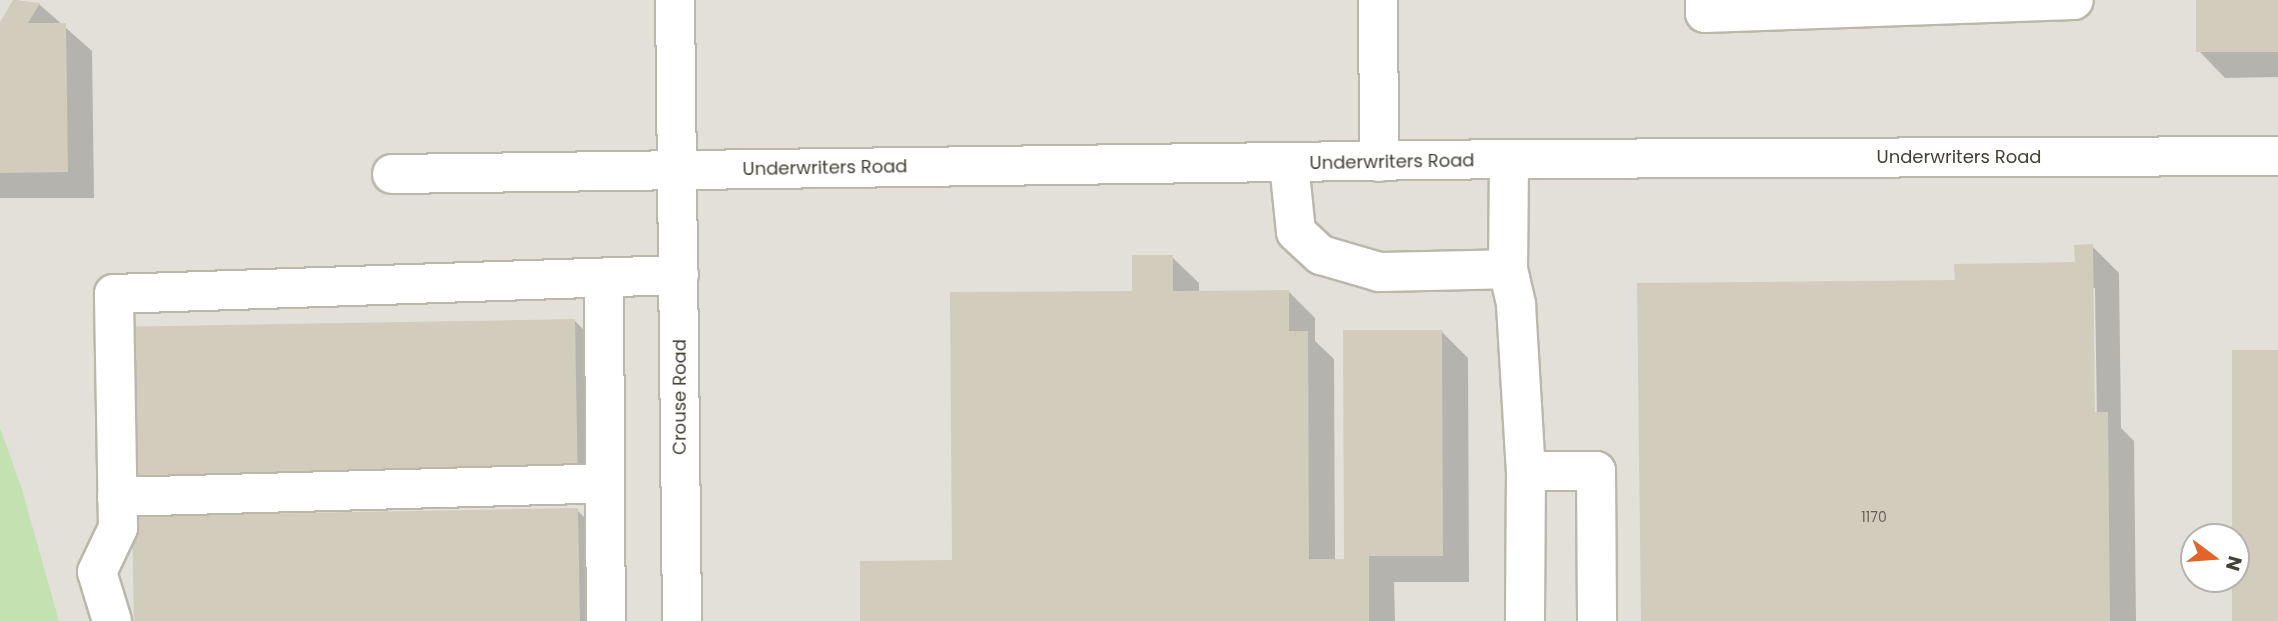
<!DOCTYPE html>
<html>
<head>
<meta charset="utf-8">
<style>
	body { margin:0 }
	#map { position:relative; width:2278px; height:621px; overflow:hidden; background:#f1efe5; font-family:Poppins,sans-serif }
	div>[style] { position:absolute }
	[style*='--x'] { left:calc(var(--x)*1px); top:calc(var(--y)*1px); width:calc(var(--w)*1px); rotate:calc(var(--a)*1deg) }
	.industrial>* { inset:0; background:#e3e0da }
	.green>* { inset:0; background:#c4e1b2 }
	.shadow>* { inset:0; background:#0003 }
	.building>* { inset:0; background:#d1ccbc; transform-origin:0 0 }
	.roads { filter:drop-shadow(2px 0 #bbb8a9) drop-shadow(-2px 0 #bbb8a9) drop-shadow(0 2px #bbb8a9) drop-shadow(0 -2px #bbb8a9) }
	.minor>* { height:38px; margin:-19px; padding:0 19px; transform-origin:19px; border-radius:19px; background:#fff }
	span { translate:-50% -50%; white-space:nowrap; text-align:center; line-height:1.15; -webkit-text-stroke:5px #fff; paint-order:stroke }
	.number-label { font-size:14px; color:#666357 }
	.number-label span { -webkit-text-stroke-width:0 }
	.street-label { font-size:18px; color:#434035 }
	.north { position:absolute; left:2180px; top:523px; width:70px; height:70px; box-sizing:border-box; background:#fff; border:2px solid #b4b3ae; border-radius:50%; rotate:106deg; font-size:19px; font-weight:700; line-height:28px; text-align:center; color:#434035 }
	.north::after { content:''; display:block; margin:auto; width:24px; height:32px; background:#e46329; clip-path:polygon(50% 0,100% 100%,50% 72%,0 100%) }
</style>
</head>
<body>
<div id="map">
	<div class="industrial">
		<div style="clip-path:polygon(evenodd,0 0,2278px 0,2278px 621px,59px 621px,0 428px,0 0,2194px 537px,2236px 537px,2236px 579px,2194px 579px,2194px 537px)"></div>
	</div>
	<div class="green">
		<div style="clip-path:polygon(0 428px,21px 486px,59px 621px,0 621px)"></div>
	</div>
	<div class="shadow">
		<div style="clip-path:polygon(15px 0,39px 4px,92px 51px,94px 198px,0 198px,0 25px)"></div>
		<div style="clip-path:polygon(2198px 0,2278px 0,2278px 77px,2225px 78px,2199px 51px)"></div>
		<div style="clip-path:polygon(evenodd,2092px 246px,2119px 273px,2121px 428px,2134px 441px,2136px 621px,1643px 621px,1956px 281px,2076px 264px,2092px 246px,2092px 288px,2095px 288px,2097px 421px,2093px 421px,2092px 288px)"></div>
		<div style="clip-path:polygon(1172px 257px,1199px 283px,1199px 292px,1289px 292px,1315px 318px,1315px 341px,1334px 359px,1335px 561px,1346px 561px,1441px 331px,1468px 358px,1469px 582px,1394px 582px,1395px 621px,862px 621px,954px 562px,1134px 292px)"></div>
		<div style="clip-path:polygon(575px 321px,601px 348px,603px 497px,156px 504px)"></div>
		<div style="clip-path:polygon(577px 510px,604px 537px,605px 621px,135px 621px)"></div>
	</div>
	<div class="building">
		<div style="clip-path:polygon(13px 0,40px 3px,28px 23px,66px 23px,68px 172px,0 173px,0 22px)"></div>
		<div style="left:2196px;top:0;width:82px;height:52px"></div>
		<div style="clip-path:polygon(2093px 244px,2095px 412px,2108px 412px,2110px 621px,1641px 621px,1637px 283px,1955px 280px,1954px 264px,2075px 262px,2074px 245px)"></div>
		<div style="clip-path:polygon(1132px 255px,1173px 255px,1173px 291px,1289px 290px,1289px 331px,1308px 331px,1309px 559px,1344px 559px,1343px 330px,1442px 330px,1443px 556px,1369px 556px,1369px 621px,860px 621px,860px 561px,952px 560px,950px 292px,1132px 291px)"></div>
		<div style="left:575px;top:319px;width:152px;height:450px;rotate:89deg"></div>
		<div style="left:2232px;top:350px;width:46px;height:271px"></div>
		<div style="left:578px;top:508px;width:113px;height:446px;rotate:89deg"></div>
	</div>
	<div class="roads">
		<div class="minor">
			<div style="--x:675;--y:0;--w:621;--a:89.35"></div>
			<div style="--x:1378;--y:0;--w:162;--a:89.6"></div>
			<div style="--x:1705;--y:0;--w:13;--a:90"></div>
			<div style="--x:1705;--y:13;--w:369;--a:-2"></div>
			<div style="--x:1509;--y:159;--w:110;--a:90.5"></div>
			<div style="--x:1508;--y:269;--w:37;--a:77"></div>
			<div style="--x:1516;--y:305;--w:166;--a:86.6"></div>
			<div style="--x:1526;--y:471;--w:150;--a:90.4"></div>
			<div style="--x:1289;--y:164;--w:68;--a:84.1"></div>
			<div style="--x:1296;--y:232;--w:34;--a:43"></div>
			<div style="--x:1321;--y:255;--w:60;--a:16.3"></div>
			<div style="--x:1379;--y:272;--w:129;--a:-1.3"></div>
			<div style="--x:392;--y:174;--w:1117;--a:-0.77"></div>
			<div style="--x:1509;--y:159;--w:769;--a:-0.22"></div>
			<div style="--x:604;--y:278;--w:343;--a:89.7"></div>
			<div style="--x:1526;--y:471;--w:70;--a:0"></div>
			<div style="--x:1596;--y:471;--w:150;--a:89.6"></div>
			<div style="--x:117;--y:497;--w:488;--a:-1.6"></div>
			<div style="--x:112;--y:621;--w:51;--a:-107"></div>
			<div style="--x:97;--y:572;--w:49;--a:-64.5"></div>
			<div style="--x:118;--y:528;--w:234;--a:-91"></div>
			<div style="--x:114;--y:294;--w:565;--a:-1.93"></div>
		</div>
	</div>
	<div class="number-label">
		<span style="left:1874px;top:517px">1170</span>
	</div>
	<div class="street-label">
		<span style="left:1959px;top:157px">Underwriters Road</span>
		<span style="left:1392px;top:162px;rotate:-1deg">Underwriters Road</span>
		<span style="left:825px;top:168px;rotate:-1deg">Underwriters Road</span>
		<span style="left:680px;top:397px;rotate:-90deg">Crouse Road</span>
	</div>
	<div class="north">N</div>
</div>
</body>
</html>
